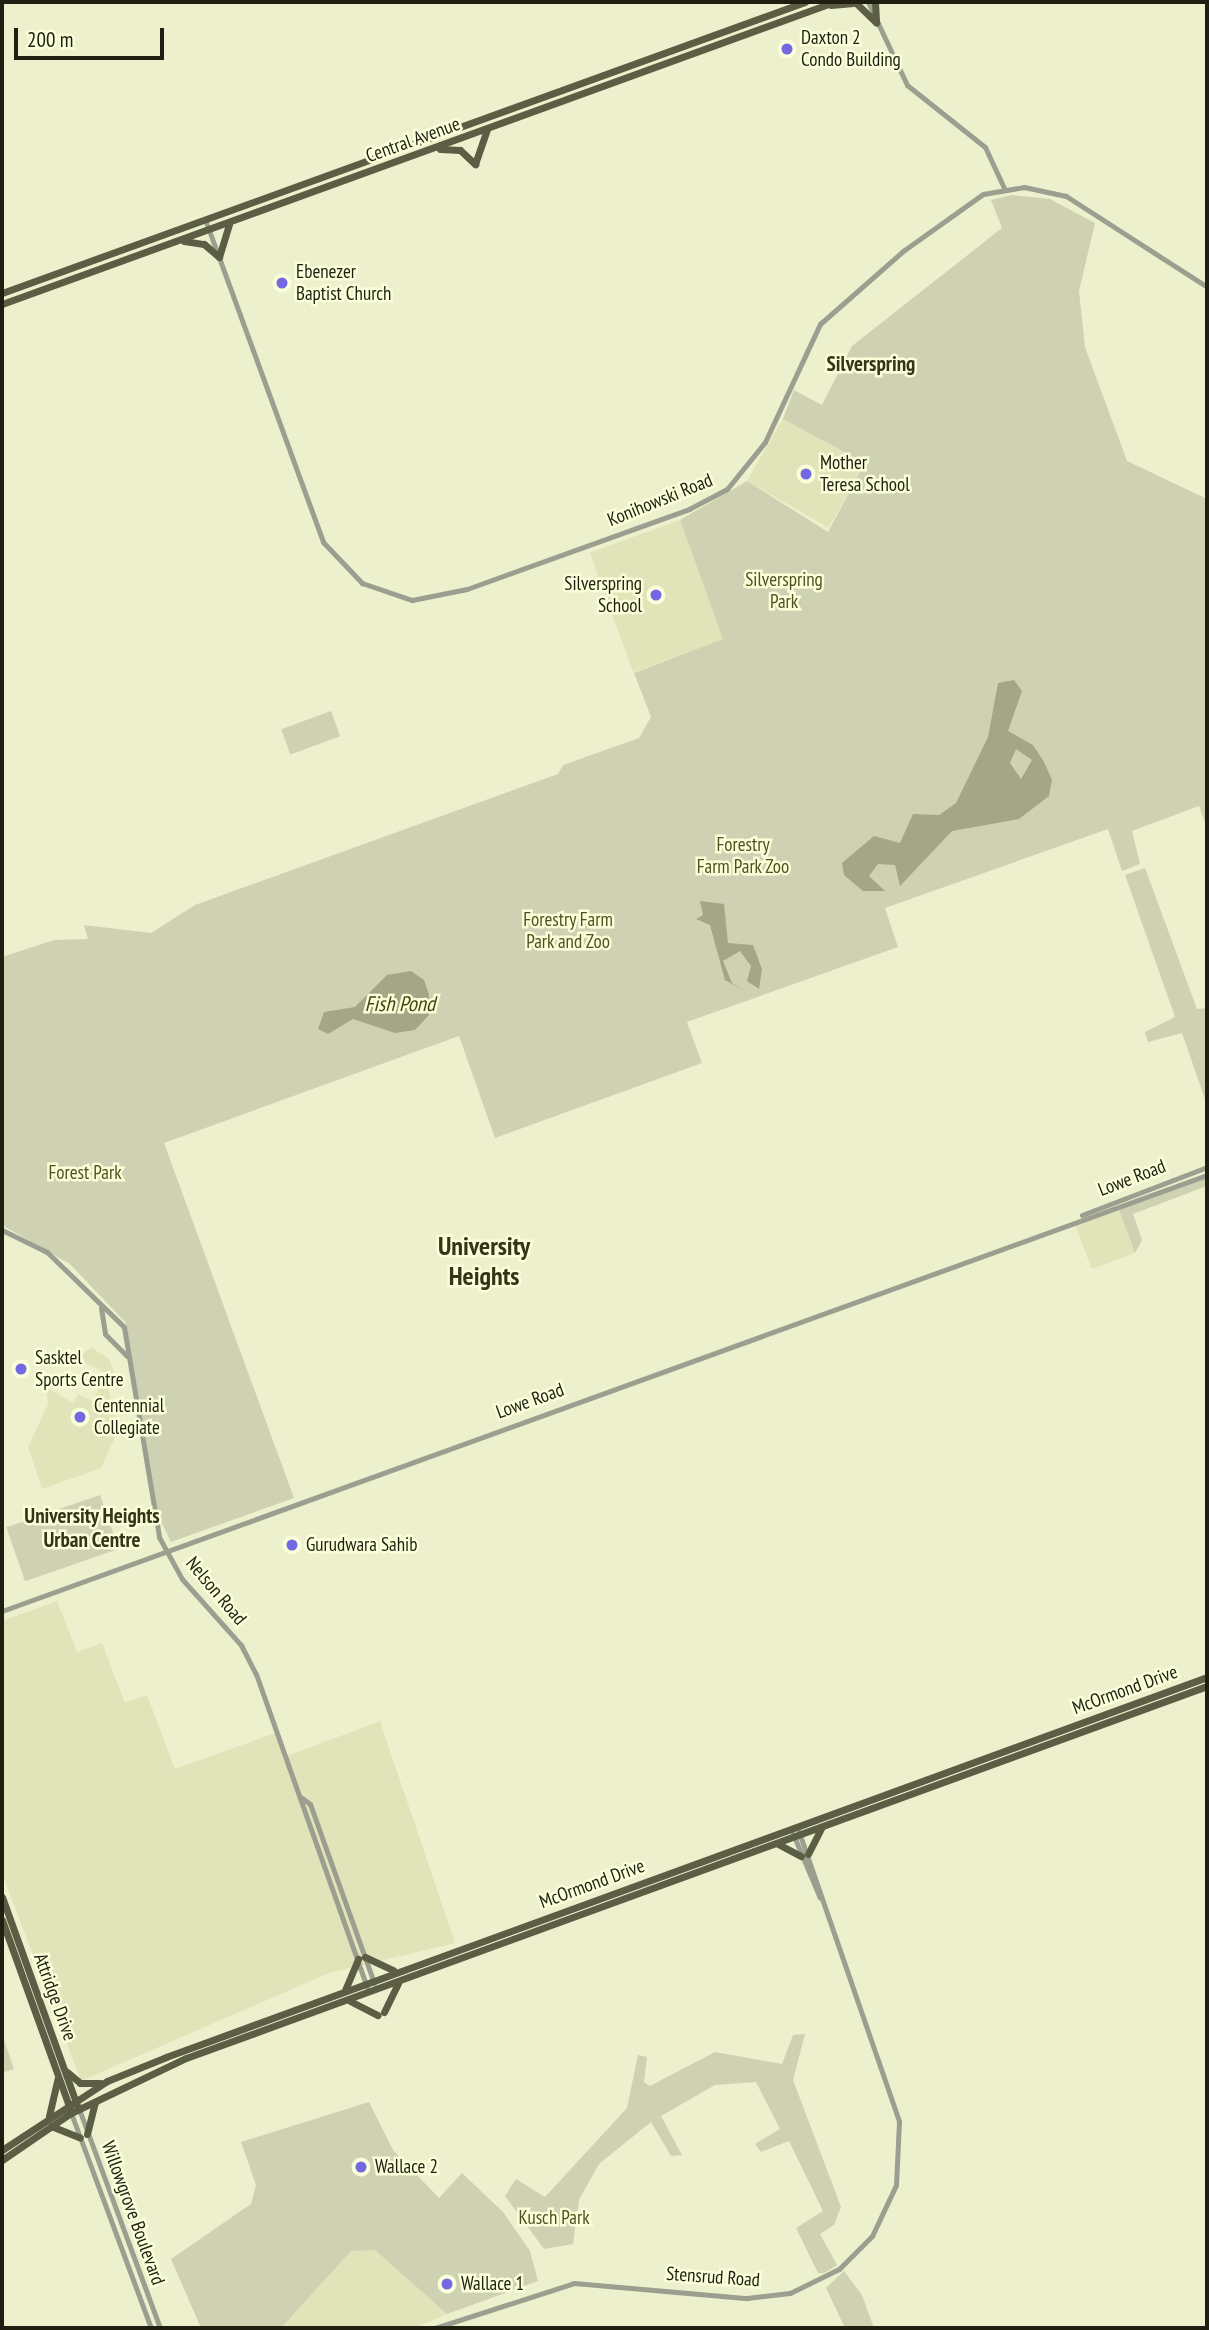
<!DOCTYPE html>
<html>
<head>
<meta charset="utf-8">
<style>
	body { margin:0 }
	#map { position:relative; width:1209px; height:2330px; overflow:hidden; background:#edf0cc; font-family:"PT Sans Narrow",sans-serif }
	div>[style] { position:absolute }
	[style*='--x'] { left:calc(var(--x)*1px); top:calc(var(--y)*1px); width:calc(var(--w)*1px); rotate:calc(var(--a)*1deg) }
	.built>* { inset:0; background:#e1e4b9; transform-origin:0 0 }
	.green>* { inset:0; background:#cfd1b3; transform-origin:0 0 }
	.water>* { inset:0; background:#a4a686 }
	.minor>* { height:5px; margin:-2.5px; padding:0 2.5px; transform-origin:2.5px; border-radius:2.5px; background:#9c9e90 }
	.major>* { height:7px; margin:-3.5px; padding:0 3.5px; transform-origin:3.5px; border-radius:3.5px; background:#5b5d44 }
	.dots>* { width:19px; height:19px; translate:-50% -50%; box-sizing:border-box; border:4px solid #fafed9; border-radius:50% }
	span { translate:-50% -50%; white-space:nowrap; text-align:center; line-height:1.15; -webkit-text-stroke:5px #fafed9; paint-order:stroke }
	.poi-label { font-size:19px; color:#1e1f11 }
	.left { translate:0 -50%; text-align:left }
	.right { translate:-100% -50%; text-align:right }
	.street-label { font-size:19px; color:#1e1f11 }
	.park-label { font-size:19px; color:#4f521c }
	.neighbourhood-label { font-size:21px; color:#333517; font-weight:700 }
	.water-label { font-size:21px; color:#43450d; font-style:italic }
	.district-label { font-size:26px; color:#333517; font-weight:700 }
	.frame { position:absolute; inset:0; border:4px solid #1e1f11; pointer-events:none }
	.scale { position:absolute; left:14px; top:28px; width:150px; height:32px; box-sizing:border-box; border:4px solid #1e1f11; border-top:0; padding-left:9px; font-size:21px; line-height:24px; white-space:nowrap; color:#1e1f11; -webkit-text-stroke:5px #fafed9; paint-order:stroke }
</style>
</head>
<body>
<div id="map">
	<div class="built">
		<div style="left:785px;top:415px;width:94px;height:76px;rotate:30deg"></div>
		<div style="left:680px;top:520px;width:127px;height:96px;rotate:70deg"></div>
		<div style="left:1119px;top:1210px;width:46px;height:46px;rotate:70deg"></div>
		<div style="clip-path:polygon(91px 1347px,109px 1359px,114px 1371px,107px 1385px,119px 1429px,101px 1468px,42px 1489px,28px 1447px,48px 1404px,46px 1387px,73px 1403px,78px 1394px,93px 1401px,106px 1373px,78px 1359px)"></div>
		<div style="clip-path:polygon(57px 1601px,77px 1652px,102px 1643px,125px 1703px,147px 1695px,175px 1769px,278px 1732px,287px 1756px,380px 1721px,455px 1943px,329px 1973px,81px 2081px,2px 1873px,2px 1621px)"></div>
		<div style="clip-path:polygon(374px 2249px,447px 2314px,414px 2328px,281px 2328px,351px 2251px)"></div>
	</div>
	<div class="green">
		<div style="clip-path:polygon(1012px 195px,1050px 199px,1095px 223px,1079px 291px,1085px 347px,1127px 461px,1207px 499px,1207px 828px,1199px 806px,1132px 831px,1140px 864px,1122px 871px,1108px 829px,885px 908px,898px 947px,687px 1022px,702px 1063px,495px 1138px,459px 1036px,164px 1143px,294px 1498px,171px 1542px,156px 1511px,126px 1323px,70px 1264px,2px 1225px,2px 957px,54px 940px,88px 939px,84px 925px,151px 933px,195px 905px,558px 774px,563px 765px,639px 738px,651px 717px,634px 673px,723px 639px,680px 520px,747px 481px,828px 532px,865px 463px,783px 419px,794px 390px,822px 405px,852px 346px,1002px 228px,991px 200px)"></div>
		<div style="left:331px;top:711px;width:27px;height:53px;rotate:70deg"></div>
		<div style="clip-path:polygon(1145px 868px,1197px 1009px,1207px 1008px,1207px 1105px,1182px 1033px,1148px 1042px,1145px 1032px,1175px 1017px,1125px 875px)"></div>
		<div style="clip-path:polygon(1207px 1178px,1207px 1186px,1133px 1214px,1142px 1240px,1135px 1253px,1119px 1210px)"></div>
		<div style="left:100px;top:1495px;width:57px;height:99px;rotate:71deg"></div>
		<div style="clip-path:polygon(805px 2034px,793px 2080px,841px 2207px,834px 2225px,820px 2234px,837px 2265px,824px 2273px,818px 2273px,796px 2228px,823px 2211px,789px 2141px,761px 2152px,755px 2144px,780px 2129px,756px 2082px,715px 2085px,661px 2116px,682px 2155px,671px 2156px,651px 2122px,599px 2164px,579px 2200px,573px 2244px,544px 2249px,505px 2196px,516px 2179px,545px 2197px,627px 2108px,638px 2055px,647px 2057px,644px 2082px,650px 2086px,715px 2052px,782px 2064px,793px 2035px)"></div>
		<div style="clip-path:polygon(4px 2040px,14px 2069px,2px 2073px,2px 2041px)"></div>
		<div style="clip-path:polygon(369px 2102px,393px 2150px,439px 2198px,462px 2173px,503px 2212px,530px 2251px,538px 2281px,447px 2314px,375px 2250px,351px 2251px,281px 2328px,201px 2328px,171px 2259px,251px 2204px,256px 2185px,241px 2142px)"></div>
		<div style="clip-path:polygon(844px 2271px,862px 2295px,874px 2328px,845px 2328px,826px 2288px)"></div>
	</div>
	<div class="water">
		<div style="clip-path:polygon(evenodd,1014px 680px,1022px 691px,1008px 731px,1033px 745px,1044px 762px,1052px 780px,1049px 796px,1019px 819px,952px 831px,900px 886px,895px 865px,878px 864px,869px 876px,885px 891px,863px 891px,844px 875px,842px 863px,874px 836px,900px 843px,913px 814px,939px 815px,956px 803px,988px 737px,998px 683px,1014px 680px,1016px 749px,1032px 760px,1021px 779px,1010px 763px,1016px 749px)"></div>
		<div style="clip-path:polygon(700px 901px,724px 904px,728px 943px,753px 945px,762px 969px,759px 989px,747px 981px,751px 966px,740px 951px,723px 961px,732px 983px,745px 991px,725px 980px,710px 925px,696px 919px,703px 915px)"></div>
		<div style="clip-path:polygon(411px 971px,424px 980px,429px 995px,429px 1015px,415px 1030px,395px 1033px,353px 1019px,328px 1034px,318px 1029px,324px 1012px,355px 1007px,387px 975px)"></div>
	</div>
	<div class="minor">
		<div style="--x:868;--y:2;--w:92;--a:64.8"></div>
		<div style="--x:907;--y:85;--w:100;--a:38.5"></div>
		<div style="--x:985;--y:147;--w:45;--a:65.1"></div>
		<div style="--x:206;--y:222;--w:341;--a:69.9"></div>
		<div style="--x:323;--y:542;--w:57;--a:46.4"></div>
		<div style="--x:362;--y:583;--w:53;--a:18.8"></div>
		<div style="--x:412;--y:600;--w:56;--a:-11.3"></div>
		<div style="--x:467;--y:589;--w:236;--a:-19.8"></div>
		<div style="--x:689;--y:509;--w:43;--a:-27.8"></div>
		<div style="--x:727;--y:489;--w:60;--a:-51"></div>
		<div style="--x:765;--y:442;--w:130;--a:-65"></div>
		<div style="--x:820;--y:324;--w:111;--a:-41.3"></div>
		<div style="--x:903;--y:251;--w:98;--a:-35.5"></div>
		<div style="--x:983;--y:194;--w:42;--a:-9.7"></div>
		<div style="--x:1024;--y:187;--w:43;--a:12.1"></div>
		<div style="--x:1066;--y:196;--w:168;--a:32.8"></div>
		<div style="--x:1082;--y:1215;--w:134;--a:-21"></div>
		<div style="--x:2;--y:1230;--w:50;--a:26.1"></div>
		<div style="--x:47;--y:1252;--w:107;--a:44.2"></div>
		<div style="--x:124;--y:1327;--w:213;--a:80.5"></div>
		<div style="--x:159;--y:1537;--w:48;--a:61.3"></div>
		<div style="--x:182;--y:1579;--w:89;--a:48.2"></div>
		<div style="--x:241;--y:1645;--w:33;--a:63"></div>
		<div style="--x:256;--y:1674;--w:332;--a:70.5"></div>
		<div style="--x:101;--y:1308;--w:26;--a:81"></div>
		<div style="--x:105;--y:1334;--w:31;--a:45"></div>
		<div style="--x:2;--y:1611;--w:1281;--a:-19.89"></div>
		<div style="--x:302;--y:1798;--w:10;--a:37"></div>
		<div style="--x:310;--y:1804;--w:190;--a:70.3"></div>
		<div style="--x:793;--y:1834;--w:69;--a:67.1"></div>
		<div style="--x:79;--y:2109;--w:233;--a:69.7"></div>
		<div style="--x:71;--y:2113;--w:229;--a:69.6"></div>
		<div style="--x:435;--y:2328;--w:146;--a:-17.9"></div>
		<div style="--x:574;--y:2283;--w:174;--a:5"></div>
		<div style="--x:747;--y:2298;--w:43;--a:-6.6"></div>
		<div style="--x:790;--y:2293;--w:55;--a:-26.1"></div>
		<div style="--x:839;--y:2269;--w:47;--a:-45"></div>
		<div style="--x:872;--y:2236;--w:56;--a:-64.8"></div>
		<div style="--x:896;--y:2185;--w:64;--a:-87.3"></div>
		<div style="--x:899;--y:2121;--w:306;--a:-109.1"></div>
	</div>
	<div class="major">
		<div style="--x:875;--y:2;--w:20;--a:87"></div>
		<div style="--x:831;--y:5;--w:25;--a:-5"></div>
		<div style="--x:856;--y:3;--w:28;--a:44"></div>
		<div style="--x:440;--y:149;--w:20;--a:3"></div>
		<div style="--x:460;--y:150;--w:21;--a:43"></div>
		<div style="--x:475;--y:164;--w:37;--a:-71"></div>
		<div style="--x:184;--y:241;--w:20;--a:9"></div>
		<div style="--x:204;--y:244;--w:20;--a:41"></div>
		<div style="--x:219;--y:257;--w:34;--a:-73"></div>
		<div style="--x:2;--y:293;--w:854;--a:-19.92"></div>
		<div style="--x:2;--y:304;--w:885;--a:-19.95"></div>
		<div style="--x:778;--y:1844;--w:26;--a:28"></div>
		<div style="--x:808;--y:1854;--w:30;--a:-63"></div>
		<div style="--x:2;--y:1897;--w:221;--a:70.2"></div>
		<div style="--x:2;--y:1920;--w:201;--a:70.2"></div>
		<div style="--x:365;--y:1957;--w:31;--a:25"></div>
		<div style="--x:345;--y:1990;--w:34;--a:-67"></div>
		<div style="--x:350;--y:2001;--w:31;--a:27"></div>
		<div style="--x:384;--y:2012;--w:32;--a:-64"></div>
		<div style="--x:67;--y:2072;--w:17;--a:40"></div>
		<div style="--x:80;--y:2083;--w:20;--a:0"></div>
		<div style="--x:49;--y:2116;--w:40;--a:-77"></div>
		<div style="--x:51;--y:2126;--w:31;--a:22"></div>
		<div style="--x:87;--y:2134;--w:33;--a:-76"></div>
		<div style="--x:2;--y:2150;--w:126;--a:-33.3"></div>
		<div style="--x:107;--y:2081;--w:64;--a:-22.1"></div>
		<div style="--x:166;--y:2057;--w:1108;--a:-20.05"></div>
		<div style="--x:2;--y:2160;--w:83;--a:-34.3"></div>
		<div style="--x:71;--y:2113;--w:127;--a:-25.6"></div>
		<div style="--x:186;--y:2058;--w:1087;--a:-20.02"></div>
	</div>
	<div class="dots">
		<div style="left:787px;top:49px;background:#7367e2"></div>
		<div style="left:282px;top:283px;background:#7367e2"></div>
		<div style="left:806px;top:474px;background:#7367e2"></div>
		<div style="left:656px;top:595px;background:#7367e2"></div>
		<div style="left:21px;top:1369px;background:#7367e2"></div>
		<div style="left:80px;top:1417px;background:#7367e2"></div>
		<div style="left:292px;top:1545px;background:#7367e2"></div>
		<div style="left:361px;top:2167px;background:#7367e2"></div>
		<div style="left:447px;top:2284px;background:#7367e2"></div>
	</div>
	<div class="poi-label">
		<span class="left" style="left:801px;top:49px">Daxton 2<br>Condo Building</span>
		<span class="left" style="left:296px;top:283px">Ebenezer<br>Baptist Church</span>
		<span class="left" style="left:820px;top:474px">Mother<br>Teresa School</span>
		<span class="right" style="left:642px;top:595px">Silverspring<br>School</span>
		<span class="left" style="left:35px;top:1369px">Sasktel<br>Sports Centre</span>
		<span class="left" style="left:94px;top:1417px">Centennial<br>Collegiate</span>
		<span class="left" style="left:306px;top:1545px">Gurudwara Sahib</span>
		<span class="left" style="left:375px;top:2167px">Wallace 2</span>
		<span class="left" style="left:461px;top:2284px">Wallace 1</span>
	</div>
	<div class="street-label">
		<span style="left:413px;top:140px;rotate:-20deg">Central Avenue</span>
		<span style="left:660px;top:500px;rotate:-22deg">Konihowski Road</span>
		<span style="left:1132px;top:1178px;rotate:-21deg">Lowe Road</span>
		<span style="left:530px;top:1401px;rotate:-20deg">Lowe Road</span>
		<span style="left:216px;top:1591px;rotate:50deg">Nelson Road</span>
		<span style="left:1125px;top:1690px;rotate:-20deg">McOrmond Drive</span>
		<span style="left:592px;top:1884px;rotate:-20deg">McOrmond Drive</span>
		<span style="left:55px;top:1997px;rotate:70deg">Attridge Drive</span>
		<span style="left:133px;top:2213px;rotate:70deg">Willowgrove Boulevard</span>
		<span style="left:713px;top:2277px;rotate:4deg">Stensrud Road</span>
	</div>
	<div class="park-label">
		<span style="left:784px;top:591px">Silverspring<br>Park</span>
		<span style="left:743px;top:856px">Forestry<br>Farm Park Zoo</span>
		<span style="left:568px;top:931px">Forestry Farm<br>Park and Zoo</span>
		<span style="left:85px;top:1173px">Forest Park</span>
		<span style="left:554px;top:2218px">Kusch Park</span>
	</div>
	<div class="neighbourhood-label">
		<span style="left:871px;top:364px">Silverspring</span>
		<span style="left:92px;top:1528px">University Heights<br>Urban Centre</span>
	</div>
	<div class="water-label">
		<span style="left:400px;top:1004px">Fish Pond</span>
	</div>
	<div class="district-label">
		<span style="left:484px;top:1261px">University<br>Heights</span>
	</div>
	<div class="frame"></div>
	<div class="scale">200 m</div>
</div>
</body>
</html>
